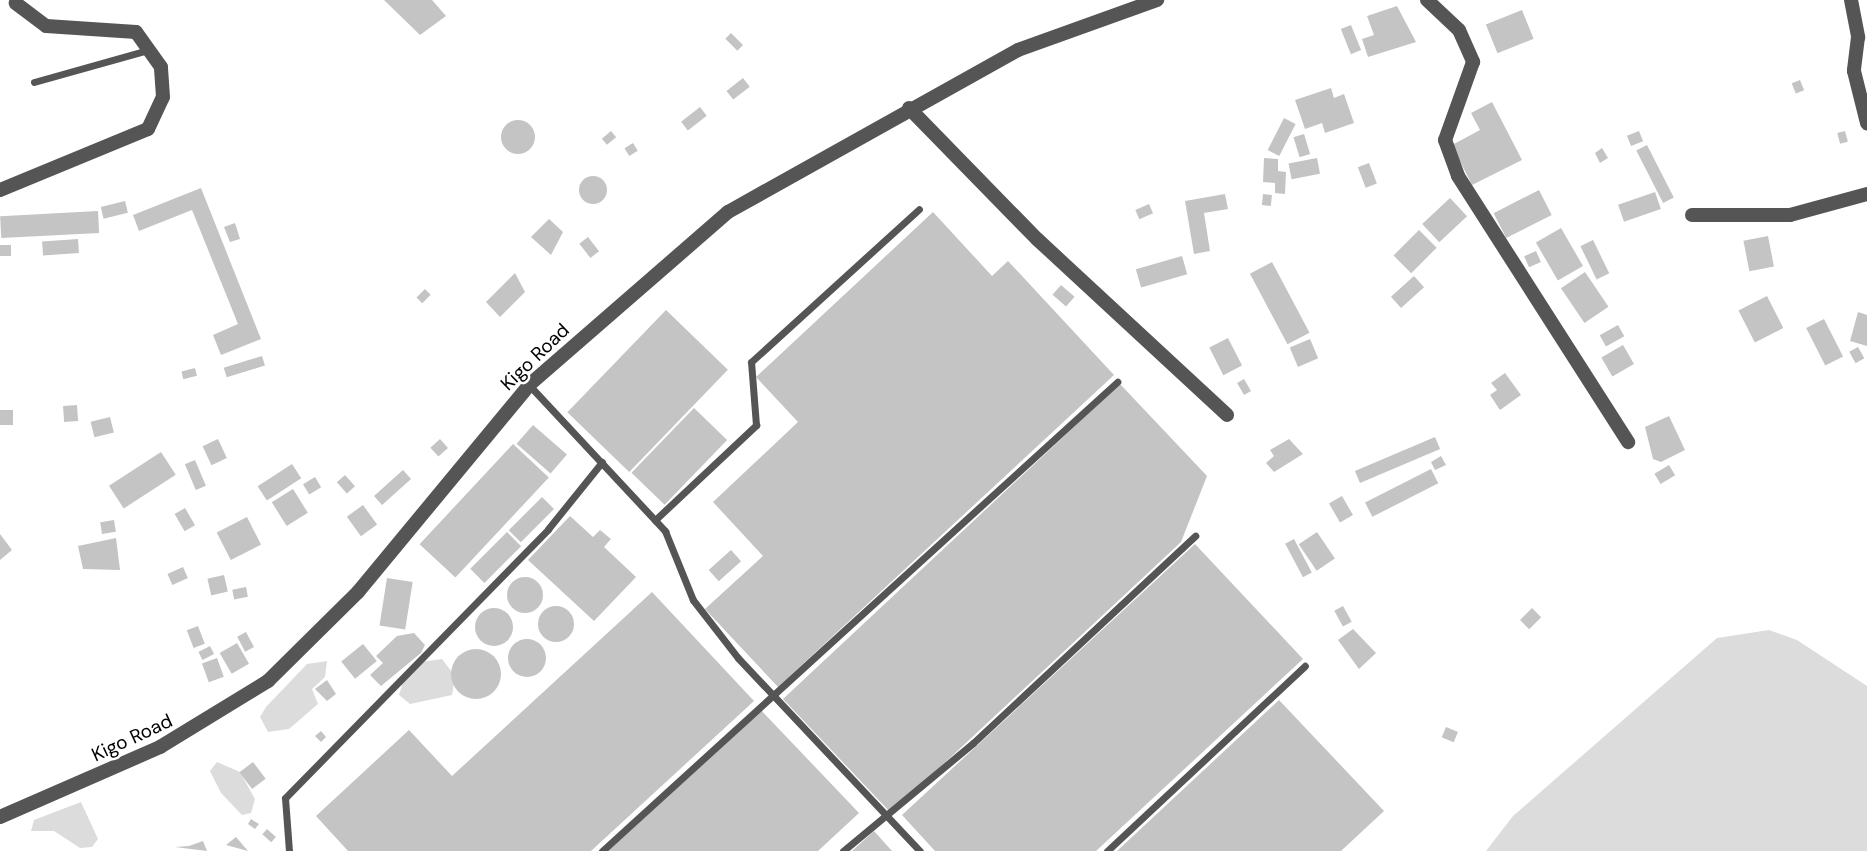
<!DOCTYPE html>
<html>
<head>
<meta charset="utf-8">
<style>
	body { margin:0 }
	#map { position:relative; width:1867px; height:851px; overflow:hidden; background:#fff; font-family:"DM Sans",sans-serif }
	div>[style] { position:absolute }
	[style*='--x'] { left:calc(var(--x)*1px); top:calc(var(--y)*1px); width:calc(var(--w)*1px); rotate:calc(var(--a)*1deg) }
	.green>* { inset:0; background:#dcdcdc }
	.building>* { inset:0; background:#c4c4c4; transform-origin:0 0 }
	.round { border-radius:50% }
	.service>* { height:7px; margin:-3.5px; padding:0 3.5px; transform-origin:3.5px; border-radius:3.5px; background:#555 }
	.minor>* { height:14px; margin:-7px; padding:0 7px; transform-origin:7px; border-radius:7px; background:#555 }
	.tertiary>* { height:14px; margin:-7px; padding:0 7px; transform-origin:7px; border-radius:7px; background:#555 }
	span { translate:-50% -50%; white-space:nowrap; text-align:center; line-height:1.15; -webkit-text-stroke:5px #fff; paint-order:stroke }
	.street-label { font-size:19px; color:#000 }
</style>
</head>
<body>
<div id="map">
	<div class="green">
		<div style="clip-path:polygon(1769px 630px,1797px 640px,1867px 686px,1867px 851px,1486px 851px,1513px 816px,1717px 638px)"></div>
		<div style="clip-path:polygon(442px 659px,455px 676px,452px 695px,410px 704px,399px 695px,404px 679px,421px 662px)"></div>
		<div style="clip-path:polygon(327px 661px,325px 677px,312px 689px,318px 704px,289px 729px,268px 732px,260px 717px,266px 707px,307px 664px)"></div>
		<div style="clip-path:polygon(217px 762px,240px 772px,255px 799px,251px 813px,242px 815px,221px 793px,210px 771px)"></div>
		<div style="clip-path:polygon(81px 802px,98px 839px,92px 847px,80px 848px,54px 831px,31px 831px,34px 820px)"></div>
	</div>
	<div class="building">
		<div style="clip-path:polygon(384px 0,432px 0,446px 16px,420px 35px)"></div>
		<div style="clip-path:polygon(1397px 6px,1416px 42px,1368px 57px,1362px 39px,1374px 35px,1367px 16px)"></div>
		<div style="left:1522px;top:10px;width:31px;height:39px;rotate:68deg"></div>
		<div style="left:1351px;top:25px;width:27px;height:11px;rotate:68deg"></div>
		<div style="left:731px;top:33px;width:17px;height:8px;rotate:45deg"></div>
		<div style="left:743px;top:78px;width:11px;height:21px;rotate:52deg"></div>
		<div style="left:1800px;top:80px;width:11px;height:9px;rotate:68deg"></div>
		<div style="clip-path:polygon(1331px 88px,1334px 98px,1344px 94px,1354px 123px,1325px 133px,1322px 123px,1305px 129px,1295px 100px)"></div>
		<div style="clip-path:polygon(1492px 102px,1522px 160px,1472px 185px,1452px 145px,1480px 130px,1471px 113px)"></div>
		<div style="left:700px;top:107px;width:11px;height:24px;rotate:52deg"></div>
		<div style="left:1284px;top:118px;width:13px;height:36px;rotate:27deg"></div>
		<div class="round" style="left:501px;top:120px;width:34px;height:34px"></div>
		<div style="left:611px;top:131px;width:8px;height:12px;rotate:50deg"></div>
		<div style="left:1639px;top:131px;width:11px;height:13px;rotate:68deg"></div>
		<div style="left:1845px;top:131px;width:11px;height:8px;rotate:75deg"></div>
		<div style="left:1304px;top:134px;width:21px;height:11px;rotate:73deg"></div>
		<div style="left:633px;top:143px;width:9px;height:10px;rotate:58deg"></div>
		<div style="left:1647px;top:145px;width:59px;height:12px;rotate:63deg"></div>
		<div style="clip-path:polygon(1602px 148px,1608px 158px,1600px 163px,1595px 153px)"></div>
		<div style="clip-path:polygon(1264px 158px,1278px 159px,1278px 171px,1286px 172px,1285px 194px,1275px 193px,1275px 183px,1263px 182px)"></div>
		<div style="left:1317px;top:158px;width:16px;height:29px;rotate:79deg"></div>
		<div style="left:1369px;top:163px;width:22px;height:12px;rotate:69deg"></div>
		<div class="round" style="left:579px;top:176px;width:28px;height:28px"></div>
		<div style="clip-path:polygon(201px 188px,261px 339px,221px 355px,213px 335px,238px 324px,192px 210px,139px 231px,133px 215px)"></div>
		<div style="left:1539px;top:190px;width:28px;height:51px;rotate:63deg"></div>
		<div style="left:1655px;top:192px;width:18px;height:39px;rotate:71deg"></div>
		<div style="clip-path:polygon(1225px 194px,1228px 209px,1204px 213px,1210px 251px,1194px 254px,1185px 201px)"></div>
		<div style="left:1263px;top:194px;width:9px;height:11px;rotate:6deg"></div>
		<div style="left:1450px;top:198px;width:25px;height:38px;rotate:47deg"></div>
		<div style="left:125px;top:201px;width:12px;height:25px;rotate:76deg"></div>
		<div style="left:1149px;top:204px;width:10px;height:15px;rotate:66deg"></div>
		<div style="left:98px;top:211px;width:22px;height:98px;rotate:87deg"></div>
		<div style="clip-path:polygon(933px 212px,992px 276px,1008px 261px,1114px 375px,778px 687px,705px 609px,763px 556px,713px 502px,798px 422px,756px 377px)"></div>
		<div style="clip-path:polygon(549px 219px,563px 232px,551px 255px,531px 237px)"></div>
		<div style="clip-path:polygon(235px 223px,240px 239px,230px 242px,224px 227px)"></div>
		<div style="left:1561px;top:228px;width:44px;height:29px;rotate:60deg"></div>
		<div style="left:1419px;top:230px;width:25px;height:36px;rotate:45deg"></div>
		<div style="left:1768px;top:236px;width:31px;height:25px;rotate:79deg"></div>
		<div style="left:588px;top:237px;width:18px;height:11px;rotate:52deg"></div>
		<div style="left:78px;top:239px;width:14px;height:36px;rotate:86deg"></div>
		<div style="left:1593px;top:240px;width:37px;height:14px;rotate:64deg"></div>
		<div style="left:0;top:245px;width:11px;height:11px"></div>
		<div style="left:1536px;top:251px;width:12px;height:13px;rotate:66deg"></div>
		<div style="left:1182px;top:256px;width:19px;height:48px;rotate:74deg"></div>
		<div style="left:1272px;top:262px;width:80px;height:25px;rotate:62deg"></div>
		<div style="left:1585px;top:272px;width:42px;height:29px;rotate:56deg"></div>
		<div style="clip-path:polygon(515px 273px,525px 292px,500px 317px,486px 302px)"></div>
		<div style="left:1414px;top:276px;width:15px;height:31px;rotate:48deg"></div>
		<div style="left:1061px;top:285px;width:18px;height:13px;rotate:41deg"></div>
		<div style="left:425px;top:289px;width:8px;height:12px;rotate:45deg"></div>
		<div style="left:1767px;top:296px;width:36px;height:32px;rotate:63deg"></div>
		<div style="left:666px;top:310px;width:86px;height:142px;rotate:44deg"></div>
		<div style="clip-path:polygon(1858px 312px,1867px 315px,1867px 346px,1850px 341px)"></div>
		<div style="left:1824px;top:319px;width:42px;height:20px;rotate:63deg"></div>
		<div style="left:1618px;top:325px;width:13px;height:21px;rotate:61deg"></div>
		<div style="left:1228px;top:338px;width:31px;height:21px;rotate:63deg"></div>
		<div style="left:1310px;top:339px;width:21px;height:22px;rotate:67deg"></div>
		<div style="left:1623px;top:345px;width:22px;height:25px;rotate:60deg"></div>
		<div style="left:1858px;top:347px;width:13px;height:10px;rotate:61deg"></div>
		<div style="left:262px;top:356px;width:10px;height:40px;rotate:73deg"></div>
		<div style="left:195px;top:368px;width:8px;height:14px;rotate:76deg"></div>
		<div style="clip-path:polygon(1505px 373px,1521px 395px,1500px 410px,1490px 395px,1497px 390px,1491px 383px)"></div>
		<div style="left:1244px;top:379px;width:14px;height:8px;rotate:60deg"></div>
		<div style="clip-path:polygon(1120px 384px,1207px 476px,1181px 542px,891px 813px,783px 699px)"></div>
		<div style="left:77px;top:405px;width:16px;height:14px;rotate:86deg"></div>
		<div style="left:694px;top:408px;width:46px;height:90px;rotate:44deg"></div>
		<div style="left:0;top:410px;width:13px;height:15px"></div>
		<div style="clip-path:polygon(1669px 416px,1685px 450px,1661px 462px,1653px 459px,1645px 427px)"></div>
		<div style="left:110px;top:417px;width:16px;height:20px;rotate:76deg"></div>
		<div style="left:533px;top:425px;width:45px;height:25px;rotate:41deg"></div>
		<div style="left:1435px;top:437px;width:13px;height:87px;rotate:67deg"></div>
		<div style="left:218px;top:439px;width:21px;height:17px;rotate:65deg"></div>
		<div style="left:440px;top:439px;width:12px;height:13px;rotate:48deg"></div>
		<div style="clip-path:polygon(1289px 439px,1303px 454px,1274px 472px,1266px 463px,1274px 456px,1270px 450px)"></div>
		<div style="left:513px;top:444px;width:49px;height:137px;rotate:43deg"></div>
		<div style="left:161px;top:452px;width:27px;height:62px;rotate:57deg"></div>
		<div style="clip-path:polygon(1441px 456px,1446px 465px,1435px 470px,1431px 462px)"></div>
		<div style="left:195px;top:460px;width:28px;height:11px;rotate:67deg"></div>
		<div style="left:292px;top:464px;width:17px;height:41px;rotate:57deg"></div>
		<div style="left:1669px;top:465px;width:12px;height:17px;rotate:59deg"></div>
		<div style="left:1431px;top:469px;width:16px;height:74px;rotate:63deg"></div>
		<div style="left:403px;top:470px;width:12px;height:39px;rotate:48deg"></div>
		<div style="left:345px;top:475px;width:15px;height:11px;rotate:48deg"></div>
		<div style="left:315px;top:477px;width:12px;height:14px;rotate:59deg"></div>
		<div style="left:293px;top:489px;width:28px;height:25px;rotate:58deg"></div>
		<div style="left:1342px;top:496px;width:22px;height:15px;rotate:60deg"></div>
		<div style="left:542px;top:497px;width:17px;height:47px;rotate:45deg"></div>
		<div style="left:363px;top:505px;width:24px;height:20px;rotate:54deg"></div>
		<div style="left:185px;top:508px;width:20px;height:12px;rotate:60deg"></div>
		<div style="clip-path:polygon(570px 516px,593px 537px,600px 530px,611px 539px,604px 547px,636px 577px,594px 621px,528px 560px)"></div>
		<div style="left:247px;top:517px;width:31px;height:34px;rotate:63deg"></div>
		<div style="left:114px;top:520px;width:12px;height:14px;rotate:81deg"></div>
		<div style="left:507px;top:532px;width:20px;height:52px;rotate:45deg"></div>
		<div style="left:1317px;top:532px;width:32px;height:22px;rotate:56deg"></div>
		<div style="clip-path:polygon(0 534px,12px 550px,0 560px)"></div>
		<div style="clip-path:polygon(116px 538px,120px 570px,83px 569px,78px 546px)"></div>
		<div style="left:1294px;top:539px;width:38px;height:10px;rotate:62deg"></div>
		<div style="clip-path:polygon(1195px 544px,1303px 659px,1096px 851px,935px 851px,902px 815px)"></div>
		<div style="left:731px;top:550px;width:15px;height:30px;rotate:48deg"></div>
		<div style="left:183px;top:567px;width:12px;height:17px;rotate:66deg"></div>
		<div style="left:224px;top:575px;width:17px;height:17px;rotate:77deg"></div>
		<div class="round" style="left:507px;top:577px;width:36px;height:36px"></div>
		<div style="left:387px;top:578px;width:26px;height:48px;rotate:9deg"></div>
		<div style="left:246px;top:587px;width:10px;height:14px;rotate:79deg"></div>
		<div style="clip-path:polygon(652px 592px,754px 701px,591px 851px,348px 851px,316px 816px,409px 730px,452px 776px)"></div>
		<div class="round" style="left:538px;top:606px;width:36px;height:36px"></div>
		<div style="left:1343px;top:606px;width:18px;height:10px;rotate:61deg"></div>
		<div style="left:1532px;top:608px;width:13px;height:17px;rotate:45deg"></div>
		<div class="round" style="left:475px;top:608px;width:38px;height:38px"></div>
		<div style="left:198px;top:626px;width:19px;height:12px;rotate:69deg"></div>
		<div style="clip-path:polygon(1353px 629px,1376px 653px,1359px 669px,1338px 640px)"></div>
		<div style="left:246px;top:632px;width:17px;height:10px;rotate:62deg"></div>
		<div style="clip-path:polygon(414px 633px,425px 645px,421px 653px,381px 686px,370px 675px,383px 663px,376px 656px,397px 636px)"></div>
		<div class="round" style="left:508px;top:639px;width:38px;height:38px"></div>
		<div style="left:237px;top:643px;width:24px;height:20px;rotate:60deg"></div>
		<div style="left:363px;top:644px;width:22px;height:28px;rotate:51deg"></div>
		<div style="left:210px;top:646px;width:9px;height:13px;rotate:63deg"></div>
		<div class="round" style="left:451px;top:649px;width:50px;height:50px"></div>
		<div style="left:217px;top:658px;width:20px;height:16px;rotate:70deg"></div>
		<div style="clip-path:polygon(327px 680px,336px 694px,327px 701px,315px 689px)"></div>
		<div style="clip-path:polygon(1279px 700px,1384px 811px,1341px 851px,1117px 851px)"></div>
		<div style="clip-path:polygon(758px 707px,859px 813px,818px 851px,603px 851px)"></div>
		<div style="left:1446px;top:727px;width:13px;height:11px;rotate:23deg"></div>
		<div style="clip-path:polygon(321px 731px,326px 737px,321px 742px,315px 736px)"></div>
		<div style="left:253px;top:762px;width:21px;height:17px;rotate:53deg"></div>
		<div style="clip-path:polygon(251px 819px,259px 824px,255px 829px,248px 824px)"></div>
		<div style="left:267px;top:829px;width:12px;height:7px;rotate:42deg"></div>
		<div style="clip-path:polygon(874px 831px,892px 851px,852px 851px)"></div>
		<div style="clip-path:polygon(236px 837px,248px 851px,226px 845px)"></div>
		<div style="clip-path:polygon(203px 841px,207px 851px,175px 847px,189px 846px)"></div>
	</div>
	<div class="service">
		<div style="--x:34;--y:82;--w:118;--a:-15.7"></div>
		<div style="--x:529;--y:385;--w:200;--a:47"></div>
		<div style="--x:665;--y:531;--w:74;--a:67.9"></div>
		<div style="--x:693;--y:600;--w:73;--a:52.2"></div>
		<div style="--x:738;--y:658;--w:265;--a:46.7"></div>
		<div style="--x:655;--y:520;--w:139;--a:-43.2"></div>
		<div style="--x:756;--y:425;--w:63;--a:-94.5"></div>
		<div style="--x:751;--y:362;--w:227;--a:-42.3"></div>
		<div style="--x:289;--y:851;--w:53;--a:-94.3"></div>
		<div style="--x:285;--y:798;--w:376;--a:-45.6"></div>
		<div style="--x:548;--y:529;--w:86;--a:-51.1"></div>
		<div style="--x:602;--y:851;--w:697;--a:-42.32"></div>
		<div style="--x:843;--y:851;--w:169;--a:-39.7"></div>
		<div style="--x:973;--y:743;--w:304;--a:-43"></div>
		<div style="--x:1107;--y:851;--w:271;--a:-43.1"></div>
	</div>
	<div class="minor">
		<div style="--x:1427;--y:0;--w:44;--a:43.2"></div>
		<div style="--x:1459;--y:30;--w:35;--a:66"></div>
		<div style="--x:1473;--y:62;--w:83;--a:109.7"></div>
		<div style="--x:1445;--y:140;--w:38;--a:70"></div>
		<div style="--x:1458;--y:176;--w:316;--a:57.4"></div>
		<div style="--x:1851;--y:0;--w:38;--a:79"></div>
		<div style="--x:1858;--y:37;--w:34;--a:97"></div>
		<div style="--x:1854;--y:71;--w:54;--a:76"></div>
		<div style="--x:909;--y:108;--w:183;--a:45.7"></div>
		<div style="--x:1037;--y:239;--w:259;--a:42.8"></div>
		<div style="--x:0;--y:190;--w:160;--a:-22.4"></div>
		<div style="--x:148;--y:129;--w:35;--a:-65"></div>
		<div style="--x:163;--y:97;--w:30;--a:-94"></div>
		<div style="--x:161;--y:67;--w:43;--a:-125.5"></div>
		<div style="--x:136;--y:32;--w:90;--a:-176.2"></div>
		<div style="--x:46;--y:26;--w:38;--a:-143"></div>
		<div style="--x:1692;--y:215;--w:98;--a:0"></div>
		<div style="--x:1790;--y:215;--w:80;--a:-15.3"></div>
	</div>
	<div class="tertiary">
		<div style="--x:0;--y:817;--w:175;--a:-23.6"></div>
		<div style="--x:160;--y:747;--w:127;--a:-31.4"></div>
		<div style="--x:268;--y:681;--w:127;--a:-44.7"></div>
		<div style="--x:358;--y:592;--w:268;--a:-50.4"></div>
		<div style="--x:529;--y:385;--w:264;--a:-41"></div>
		<div style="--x:728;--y:212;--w:332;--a:-29.2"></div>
		<div style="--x:1018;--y:50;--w:148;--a:-19.8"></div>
	</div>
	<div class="street-label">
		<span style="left:535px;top:357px;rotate:-44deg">Kigo Road</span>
		<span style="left:132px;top:738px;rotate:-25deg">Kigo Road</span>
	</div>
</div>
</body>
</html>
